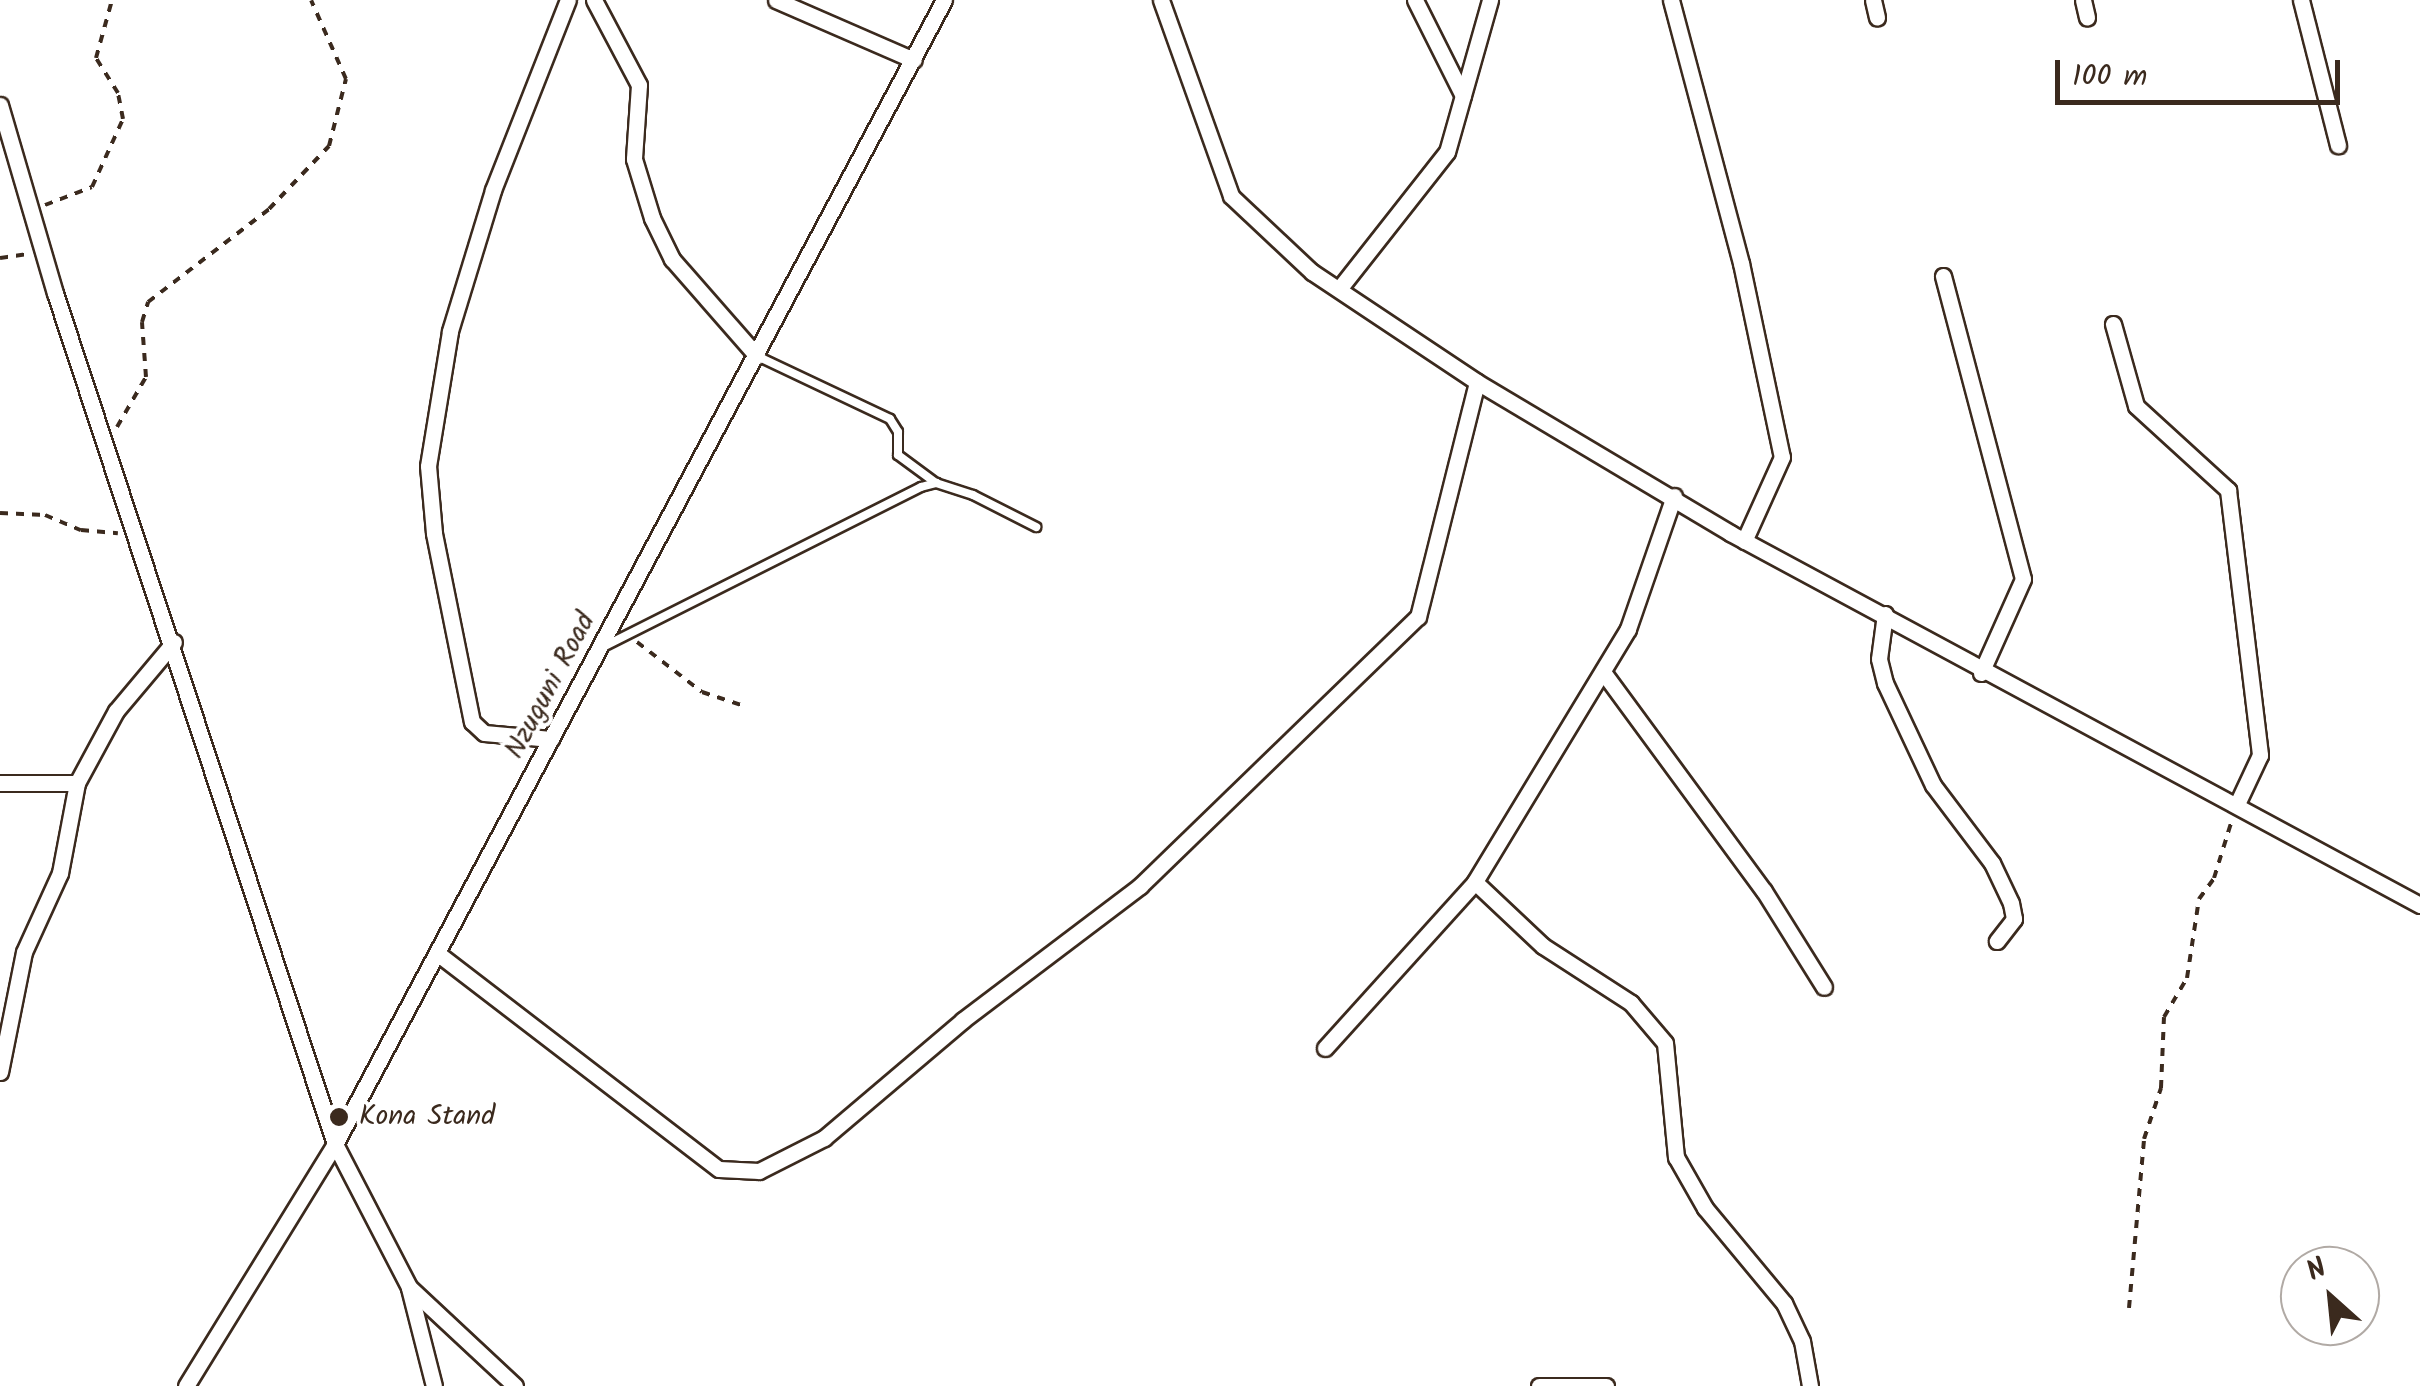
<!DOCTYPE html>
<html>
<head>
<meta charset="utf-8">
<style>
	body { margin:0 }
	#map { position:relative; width:2420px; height:1386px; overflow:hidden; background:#fff; font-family:Kalam,sans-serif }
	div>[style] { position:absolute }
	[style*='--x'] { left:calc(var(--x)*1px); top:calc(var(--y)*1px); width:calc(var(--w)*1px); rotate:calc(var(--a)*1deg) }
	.path>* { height:4px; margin-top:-2px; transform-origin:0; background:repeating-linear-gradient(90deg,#3b2a1e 0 8px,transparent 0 16px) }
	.roads { filter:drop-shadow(2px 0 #3b2a1e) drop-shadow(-2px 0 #3b2a1e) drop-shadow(0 2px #3b2a1e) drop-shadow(0 -2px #3b2a1e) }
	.lane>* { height:8px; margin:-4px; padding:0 4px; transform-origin:4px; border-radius:4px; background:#fff }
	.street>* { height:15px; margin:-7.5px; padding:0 7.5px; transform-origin:7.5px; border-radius:7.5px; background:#fff }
	.dots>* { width:28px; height:28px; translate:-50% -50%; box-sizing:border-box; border:5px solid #fff; border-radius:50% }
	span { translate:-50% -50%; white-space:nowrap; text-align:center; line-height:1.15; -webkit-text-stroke:8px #fff; paint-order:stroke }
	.street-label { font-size:28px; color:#3b2a1e }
	.poi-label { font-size:28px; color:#3b2a1e }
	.left { translate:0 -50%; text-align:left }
	.north { position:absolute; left:2280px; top:1246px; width:100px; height:100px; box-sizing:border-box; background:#fff; border:2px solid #b1aaa5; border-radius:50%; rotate:333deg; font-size:28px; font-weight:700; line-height:40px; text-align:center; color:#3b2a1e }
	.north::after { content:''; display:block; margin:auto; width:35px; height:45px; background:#3b2a1e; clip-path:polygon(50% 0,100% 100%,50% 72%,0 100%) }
	.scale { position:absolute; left:2055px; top:60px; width:285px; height:45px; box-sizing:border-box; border:5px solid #3b2a1e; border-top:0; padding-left:12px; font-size:30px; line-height:35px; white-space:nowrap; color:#3b2a1e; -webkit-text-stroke:8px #fff; paint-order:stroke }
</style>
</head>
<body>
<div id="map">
	<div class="path">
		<div style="--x:45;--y:205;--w:50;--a:-21"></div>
		<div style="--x:92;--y:187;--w:75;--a:-65.5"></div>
		<div style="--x:123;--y:119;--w:26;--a:-101"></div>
		<div style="--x:118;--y:93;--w:41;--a:-122.2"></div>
		<div style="--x:96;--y:58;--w:60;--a:-74.6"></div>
		<div style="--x:0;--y:258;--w:28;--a:-8"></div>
		<div style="--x:117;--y:427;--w:58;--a:-59.9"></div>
		<div style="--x:146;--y:377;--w:55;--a:-94.2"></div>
		<div style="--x:142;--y:322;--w:21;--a:-73"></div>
		<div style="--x:148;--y:302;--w:153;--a:-37.5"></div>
		<div style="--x:269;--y:209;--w:87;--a:-46.4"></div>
		<div style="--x:329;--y:146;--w:69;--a:-75.8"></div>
		<div style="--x:346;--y:79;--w:86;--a:-113.9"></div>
		<div style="--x:0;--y:513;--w:45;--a:2.5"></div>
		<div style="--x:45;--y:515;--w:39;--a:23"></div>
		<div style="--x:81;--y:530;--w:37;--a:5"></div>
		<div style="--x:637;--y:642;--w:82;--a:37.6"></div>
		<div style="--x:702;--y:692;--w:44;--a:18.4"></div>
		<div style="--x:2129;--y:1308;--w:170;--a:-84.9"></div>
		<div style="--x:2144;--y:1139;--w:54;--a:-71.6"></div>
		<div style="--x:2161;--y:1088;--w:71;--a:-87.6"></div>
		<div style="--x:2164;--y:1017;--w:45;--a:-59.5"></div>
		<div style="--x:2187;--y:978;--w:80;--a:-81.4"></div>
		<div style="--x:2199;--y:899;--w:26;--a:-54"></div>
		<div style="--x:2214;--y:878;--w:58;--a:-72.8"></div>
	</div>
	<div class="roads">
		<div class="lane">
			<div style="--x:757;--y:356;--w:147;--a:25.3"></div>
			<div style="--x:890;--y:419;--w:15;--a:58"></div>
			<div style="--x:898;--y:432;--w:23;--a:90"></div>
			<div style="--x:898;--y:455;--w:47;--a:36.4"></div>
			<div style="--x:603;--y:647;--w:356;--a:-26.7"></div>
			<div style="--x:921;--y:487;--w:16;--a:-15"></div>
			<div style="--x:936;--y:483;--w:39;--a:18"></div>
			<div style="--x:973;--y:495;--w:71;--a:26.9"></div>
		</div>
		<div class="street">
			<div style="--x:594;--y:0;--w:96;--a:62.1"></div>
			<div style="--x:639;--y:85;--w:74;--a:93.9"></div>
			<div style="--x:634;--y:159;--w:62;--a:73"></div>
			<div style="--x:652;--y:218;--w:46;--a:64"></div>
			<div style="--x:672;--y:259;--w:129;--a:48.8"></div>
			<div style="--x:776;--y:0;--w:150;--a:23.5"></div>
			<div style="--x:1161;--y:0;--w:208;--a:70.3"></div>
			<div style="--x:1231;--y:196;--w:111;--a:43.2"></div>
			<div style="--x:1312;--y:272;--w:198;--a:33.7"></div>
			<div style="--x:1477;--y:382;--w:295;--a:30.8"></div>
			<div style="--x:1730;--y:533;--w:784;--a:28.33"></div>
			<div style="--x:1415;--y:0;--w:107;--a:63.4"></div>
			<div style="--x:1671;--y:0;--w:272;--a:75.1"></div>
			<div style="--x:1741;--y:263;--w:198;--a:78.1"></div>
			<div style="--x:1782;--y:457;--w:92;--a:114.3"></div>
			<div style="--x:1873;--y:0;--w:18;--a:77"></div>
			<div style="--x:2083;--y:0;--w:18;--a:77"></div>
			<div style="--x:2301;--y:0;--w:150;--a:75.7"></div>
			<div style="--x:0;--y:105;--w:196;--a:73.7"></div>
			<div style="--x:55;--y:293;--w:896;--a:71.79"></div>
			<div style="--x:335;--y:1144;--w:161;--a:62.6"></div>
			<div style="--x:409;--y:1287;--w:145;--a:43"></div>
			<div style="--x:1943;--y:276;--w:313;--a:75.2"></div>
			<div style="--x:2023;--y:579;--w:103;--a:114.1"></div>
			<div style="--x:1339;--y:289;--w:174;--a:-51.8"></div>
			<div style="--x:1447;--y:152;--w:158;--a:-74.2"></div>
			<div style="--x:2113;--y:324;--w:85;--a:74.3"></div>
			<div style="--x:2136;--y:406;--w:125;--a:42.4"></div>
			<div style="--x:2228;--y:490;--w:267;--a:83.1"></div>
			<div style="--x:2260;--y:755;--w:54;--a:115.1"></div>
			<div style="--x:1674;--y:496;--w:141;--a:109.1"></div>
			<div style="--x:1628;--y:629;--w:296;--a:121.2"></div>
			<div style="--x:1475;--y:882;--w:93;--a:43.3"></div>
			<div style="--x:1543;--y:946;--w:105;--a:32.9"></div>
			<div style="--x:1631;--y:1003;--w:52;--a:49.6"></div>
			<div style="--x:1665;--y:1043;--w:115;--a:84.5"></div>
			<div style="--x:1676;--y:1157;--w:59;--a:60.4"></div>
			<div style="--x:1705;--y:1208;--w:124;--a:50.3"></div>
			<div style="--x:1784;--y:1303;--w:42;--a:64.7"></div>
			<div style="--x:1802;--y:1341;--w:46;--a:79.9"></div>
			<div style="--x:1885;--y:614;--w:45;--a:97.6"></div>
			<div style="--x:1879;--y:659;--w:25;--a:76"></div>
			<div style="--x:1885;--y:683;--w:113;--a:64.8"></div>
			<div style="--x:1933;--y:785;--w:98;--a:52.9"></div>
			<div style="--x:1992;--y:863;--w:44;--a:64.6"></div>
			<div style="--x:2011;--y:903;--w:16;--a:79"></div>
			<div style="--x:2014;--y:919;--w:28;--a:128"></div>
			<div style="--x:1603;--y:672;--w:272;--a:53.7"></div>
			<div style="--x:1764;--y:891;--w:113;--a:58"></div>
			<div style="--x:551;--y:739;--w:67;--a:-174.9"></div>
			<div style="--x:484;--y:733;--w:16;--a:-137"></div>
			<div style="--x:472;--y:722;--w:193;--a:-101.4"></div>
			<div style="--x:434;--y:533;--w:67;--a:-95.1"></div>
			<div style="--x:428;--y:466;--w:137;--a:-80.7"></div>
			<div style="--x:450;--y:331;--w:147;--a:-73"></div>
			<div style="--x:493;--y:190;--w:204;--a:-68.5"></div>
			<div style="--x:0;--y:783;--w:77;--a:0"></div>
			<div style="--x:437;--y:953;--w:355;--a:37.5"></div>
			<div style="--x:719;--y:1169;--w:40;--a:2.9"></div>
			<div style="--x:759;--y:1171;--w:73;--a:-26.9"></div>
			<div style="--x:824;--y:1138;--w:182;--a:-40.3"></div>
			<div style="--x:963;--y:1020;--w:222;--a:-37.1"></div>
			<div style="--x:1140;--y:886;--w:387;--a:-44.1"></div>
			<div style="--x:1418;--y:617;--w:242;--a:-75.9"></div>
			<div style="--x:1325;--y:1048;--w:224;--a:-47.9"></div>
			<div style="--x:0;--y:1072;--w:122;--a:-78.7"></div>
			<div style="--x:24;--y:952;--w:87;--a:-65.5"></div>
			<div style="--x:60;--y:873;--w:92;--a:-79.3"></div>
			<div style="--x:77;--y:783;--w:82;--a:-61.6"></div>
			<div style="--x:116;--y:711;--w:90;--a:-50"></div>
			<div style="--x:409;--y:1288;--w:101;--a:75.7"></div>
			<div style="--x:186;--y:1386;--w:284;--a:-58.4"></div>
			<div style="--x:335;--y:1144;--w:1296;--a:-61.97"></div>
			<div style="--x:1539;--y:1386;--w:67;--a:0"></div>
		</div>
	</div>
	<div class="dots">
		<div style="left:339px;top:1117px;background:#3b2a1e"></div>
	</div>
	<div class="street-label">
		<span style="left:551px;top:686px;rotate:-62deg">Nzuguni Road</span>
	</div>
	<div class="poi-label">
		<span class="left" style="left:359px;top:1117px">Kona Stand</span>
	</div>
	<div class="north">N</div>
	<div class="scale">100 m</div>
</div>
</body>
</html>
